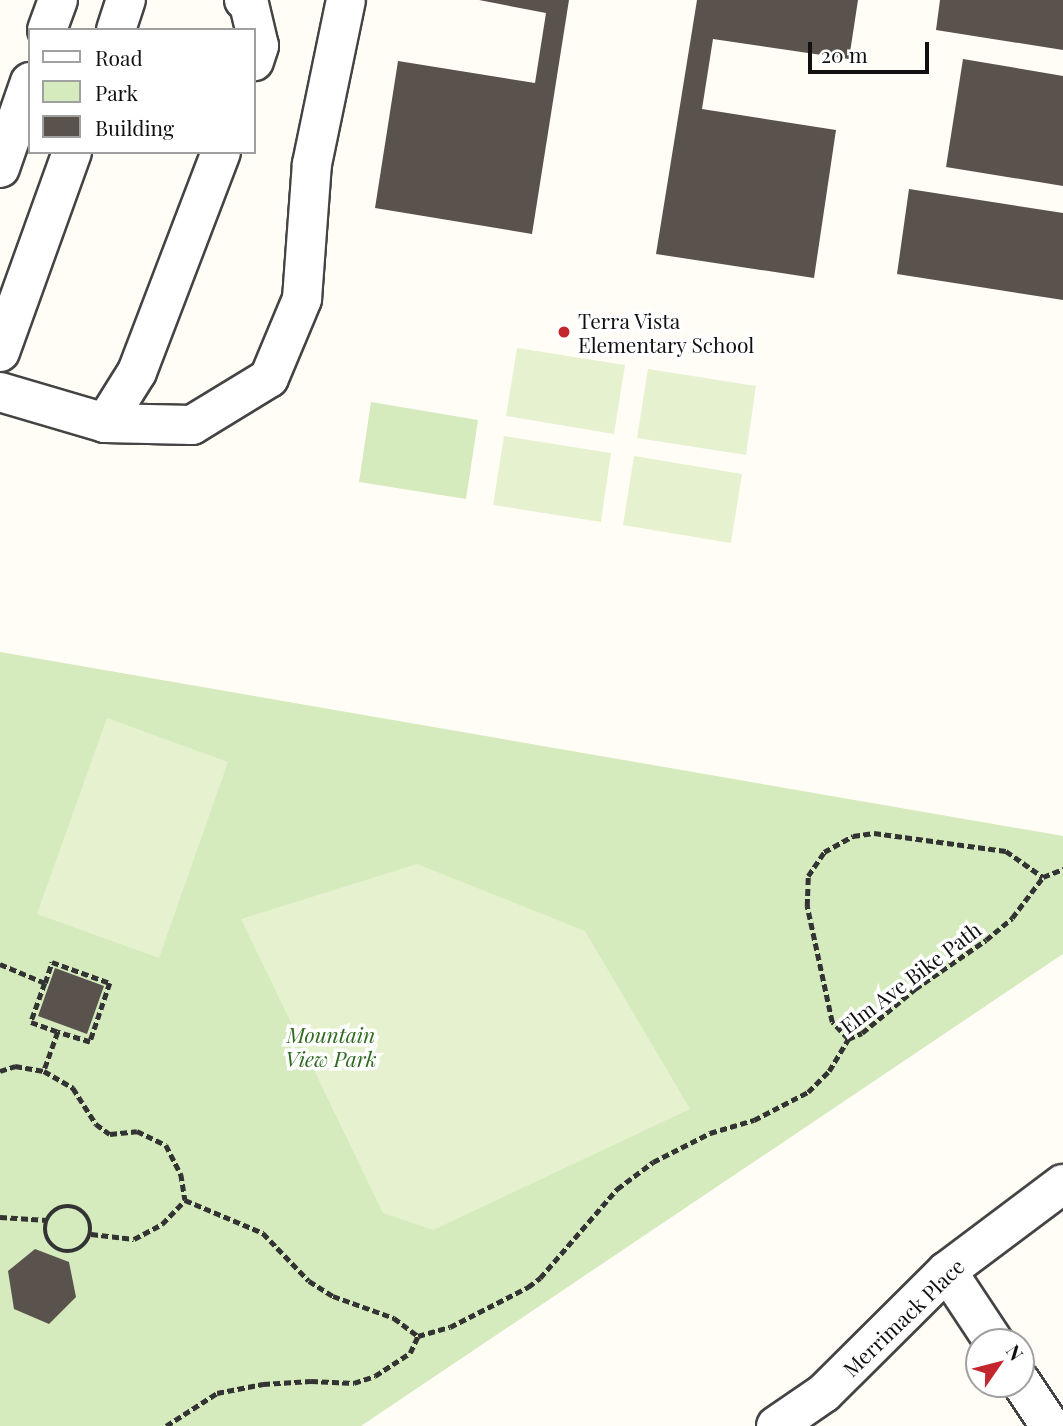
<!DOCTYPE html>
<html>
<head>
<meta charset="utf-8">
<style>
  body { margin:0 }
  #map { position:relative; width:1063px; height:1426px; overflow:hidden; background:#fffdf5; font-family:"Playfair Display",serif }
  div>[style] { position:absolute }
  .green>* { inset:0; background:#d5ebbd }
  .pitch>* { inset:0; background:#e6f2cf }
  .building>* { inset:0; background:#5a524d }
  .path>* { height:4.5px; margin-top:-2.25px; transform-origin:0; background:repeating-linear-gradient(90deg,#333 0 7px,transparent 0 10.5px) }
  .path>.ring { margin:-2.25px; padding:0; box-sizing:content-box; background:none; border:4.5px solid #333; border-radius:50% }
  .roads { filter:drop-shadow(2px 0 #444) drop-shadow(-2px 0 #444) drop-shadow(0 2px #444) drop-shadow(0 -2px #444) }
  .minor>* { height:38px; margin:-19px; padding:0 19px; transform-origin:19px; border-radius:19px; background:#fff }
  .dots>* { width:19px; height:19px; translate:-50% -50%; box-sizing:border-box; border:4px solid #fff; border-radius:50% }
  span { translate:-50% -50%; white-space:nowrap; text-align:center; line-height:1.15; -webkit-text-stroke:7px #fff; paint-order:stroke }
  .poi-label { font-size:21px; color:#111 }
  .left { translate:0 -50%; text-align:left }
  .street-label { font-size:21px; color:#111 }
  .park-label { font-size:21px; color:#2f6b1f; font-style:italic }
  .legend { position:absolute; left:28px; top:28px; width:228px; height:126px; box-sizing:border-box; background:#fff; border:2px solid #a0a0a0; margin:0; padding:9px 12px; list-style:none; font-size:21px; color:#111 }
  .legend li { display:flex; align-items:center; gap:14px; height:35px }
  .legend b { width:35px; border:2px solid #a0a0a0 }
  .north { position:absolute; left:965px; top:1328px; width:70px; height:70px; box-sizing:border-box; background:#fff; border:2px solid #a0a0a0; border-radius:50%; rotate:55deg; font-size:19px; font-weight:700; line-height:28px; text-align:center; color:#111 }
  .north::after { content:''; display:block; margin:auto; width:24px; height:32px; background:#c4262e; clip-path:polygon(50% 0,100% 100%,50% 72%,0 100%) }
  .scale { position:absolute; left:808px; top:42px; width:121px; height:32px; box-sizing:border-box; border:4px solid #111; border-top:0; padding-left:9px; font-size:21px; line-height:24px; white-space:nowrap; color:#111; -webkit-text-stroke:5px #fff; paint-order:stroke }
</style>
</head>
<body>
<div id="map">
  <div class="green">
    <i style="clip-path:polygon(371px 402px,478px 420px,466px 499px,359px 482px)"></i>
    <i style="clip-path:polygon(0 652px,1063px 836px,1063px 954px,361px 1426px,0 1426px)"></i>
  </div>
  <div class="pitch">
    <i style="clip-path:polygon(517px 348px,625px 365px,614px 434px,506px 416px)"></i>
    <i style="clip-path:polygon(648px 369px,756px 386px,746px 455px,637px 438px)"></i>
    <i style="clip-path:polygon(504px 436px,611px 453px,601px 522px,493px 505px)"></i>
    <i style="clip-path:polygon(634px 456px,742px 474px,731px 543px,623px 525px)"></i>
    <i style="clip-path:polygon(107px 718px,228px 762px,159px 958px,37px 914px)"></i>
    <i style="clip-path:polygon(417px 864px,585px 931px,690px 1109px,433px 1230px,383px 1213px,241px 919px)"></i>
  </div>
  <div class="building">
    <i style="clip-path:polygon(479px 0,569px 0,532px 234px,375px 208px,398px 61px,535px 83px,546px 13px)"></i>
    <i style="clip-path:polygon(697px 0,858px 0,849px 59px,713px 39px,702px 109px,836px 130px,814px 278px,656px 254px)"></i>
    <i style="clip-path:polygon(940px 0,1063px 0,1063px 50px,936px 30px)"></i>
    <i style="clip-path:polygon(963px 59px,1063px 76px,1063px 186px,946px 167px)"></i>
    <i style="clip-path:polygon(909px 189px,1063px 213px,1063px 300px,897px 274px)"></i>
    <i style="clip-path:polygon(55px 968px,104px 986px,87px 1034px,38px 1016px)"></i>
    <i style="clip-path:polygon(35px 1249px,69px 1262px,76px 1297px,49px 1324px,14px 1309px,8px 1271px)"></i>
  </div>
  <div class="path">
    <i style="left:0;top:964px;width:49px;rotate:22.9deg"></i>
    <i style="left:45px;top:983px;width:41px;rotate:109.7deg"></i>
    <i style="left:31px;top:1022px;width:29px;rotate:20deg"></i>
    <i style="left:58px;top:1032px;width:41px;rotate:109.7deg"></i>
    <i style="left:45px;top:983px;width:22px;rotate:-72deg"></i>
    <i style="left:52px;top:962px;width:62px;rotate:19.9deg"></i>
    <i style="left:110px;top:983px;width:62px;rotate:108.7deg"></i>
    <i style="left:90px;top:1042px;width:34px;rotate:-163deg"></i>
    <i style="left:848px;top:1039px;width:23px;rotate:-133deg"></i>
    <i style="left:832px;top:1022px;width:119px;rotate:-102.2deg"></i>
    <i style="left:807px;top:906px;width:30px;rotate:-88deg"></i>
    <i style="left:808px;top:876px;width:29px;rotate:-56deg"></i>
    <i style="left:824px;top:852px;width:33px;rotate:-29deg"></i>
    <i style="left:853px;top:836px;width:21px;rotate:-8deg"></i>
    <i style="left:874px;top:833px;width:133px;rotate:7.8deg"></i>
    <i style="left:1006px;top:851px;width:45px;rotate:35.1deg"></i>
    <i style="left:0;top:1071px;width:16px;rotate:-18deg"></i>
    <i style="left:15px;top:1066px;width:29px;rotate:10deg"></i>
    <i style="left:44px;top:1071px;width:34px;rotate:30deg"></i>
    <i style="left:73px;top:1088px;width:43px;rotate:57.4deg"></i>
    <i style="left:96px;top:1124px;width:17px;rotate:36deg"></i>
    <i style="left:110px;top:1134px;width:27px;rotate:-6deg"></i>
    <i style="left:137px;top:1131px;width:32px;rotate:26deg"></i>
    <i style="left:166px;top:1145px;width:33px;rotate:63deg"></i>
    <i style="left:181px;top:1174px;width:26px;rotate:81deg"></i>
    <i style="left:185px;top:1200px;width:85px;rotate:22.9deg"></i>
    <i style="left:263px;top:1233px;width:66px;rotate:46.2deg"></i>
    <i style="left:309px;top:1281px;width:28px;rotate:32deg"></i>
    <i style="left:333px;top:1296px;width:65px;rotate:19.8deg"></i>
    <i style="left:394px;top:1318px;width:30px;rotate:37deg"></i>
    <i class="ring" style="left:45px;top:1206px;width:41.5px;height:41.5px"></i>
    <i style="left:0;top:1217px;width:47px;rotate:3.7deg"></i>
    <i style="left:91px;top:1234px;width:43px;rotate:6.6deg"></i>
    <i style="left:134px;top:1239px;width:32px;rotate:-28deg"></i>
    <i style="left:162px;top:1224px;width:33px;rotate:-46deg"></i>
    <i style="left:166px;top:1426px;width:61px;rotate:-32.9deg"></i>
    <i style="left:217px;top:1393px;width:47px;rotate:-11.1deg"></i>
    <i style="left:263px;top:1384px;width:48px;rotate:-3.6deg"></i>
    <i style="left:311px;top:1381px;width:43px;rotate:2.7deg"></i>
    <i style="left:354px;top:1383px;width:22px;rotate:-18deg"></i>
    <i style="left:375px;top:1376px;width:42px;rotate:-33.3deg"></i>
    <i style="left:410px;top:1353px;width:19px;rotate:-65deg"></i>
    <i style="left:418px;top:1336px;width:33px;rotate:-16deg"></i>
    <i style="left:450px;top:1327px;width:88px;rotate:-27.1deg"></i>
    <i style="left:528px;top:1287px;width:15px;rotate:-37deg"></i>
    <i style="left:540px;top:1278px;width:118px;rotate:-49.1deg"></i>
    <i style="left:617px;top:1189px;width:45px;rotate:-36.9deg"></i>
    <i style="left:653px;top:1162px;width:64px;rotate:-27deg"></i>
    <i style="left:710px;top:1133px;width:46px;rotate:-16.5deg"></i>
    <i style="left:754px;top:1120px;width:61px;rotate:-27.4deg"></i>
    <i style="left:808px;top:1092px;width:30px;rotate:-45deg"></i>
    <i style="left:829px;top:1071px;width:37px;rotate:-59deg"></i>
    <i style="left:848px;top:1039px;width:15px;rotate:-23deg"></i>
    <i style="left:862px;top:1033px;width:69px;rotate:-39.7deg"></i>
    <i style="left:915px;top:989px;width:86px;rotate:-34.6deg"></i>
    <i style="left:986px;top:940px;width:34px;rotate:-40deg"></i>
    <i style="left:1012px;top:918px;width:51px;rotate:-52.9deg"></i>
    <i style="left:1043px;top:877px;width:22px;rotate:-22deg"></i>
  </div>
  <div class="roads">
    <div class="minor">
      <i style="left:244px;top:0;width:6px;rotate:39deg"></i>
      <i style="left:249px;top:4px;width:43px;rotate:76.6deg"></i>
      <i style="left:259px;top:46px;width:16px;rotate:108deg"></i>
      <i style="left:47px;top:30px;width:32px;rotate:-70deg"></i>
      <i style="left:116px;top:30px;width:32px;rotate:-72deg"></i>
      <i style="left:0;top:168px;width:91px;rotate:-70.8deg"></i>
      <i style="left:0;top:352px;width:213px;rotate:-70.2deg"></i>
      <i style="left:0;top:392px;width:109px;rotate:16.4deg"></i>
      <i style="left:105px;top:423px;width:87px;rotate:1.3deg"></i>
      <i style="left:192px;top:425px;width:90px;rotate:-31.4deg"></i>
      <i style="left:269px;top:378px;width:86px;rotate:-67.3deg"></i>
      <i style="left:302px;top:299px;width:135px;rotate:-85.8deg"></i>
      <i style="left:312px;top:164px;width:167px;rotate:-78.3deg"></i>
      <i style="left:105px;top:423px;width:60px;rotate:-57.9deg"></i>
      <i style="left:137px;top:372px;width:235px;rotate:-69.1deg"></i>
      <i style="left:947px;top:1271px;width:85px;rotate:56.5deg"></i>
      <i style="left:1021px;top:1382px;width:53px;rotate:56.6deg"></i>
      <i style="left:776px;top:1426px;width:58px;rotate:-34.5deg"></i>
      <i style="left:824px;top:1393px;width:173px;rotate:-44.8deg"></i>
      <i style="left:947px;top:1271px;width:145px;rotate:-36.9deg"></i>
    </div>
  </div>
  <div class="dots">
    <i style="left:564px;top:332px;background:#c4262e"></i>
  </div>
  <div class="poi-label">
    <span class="left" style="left:578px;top:332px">Terra Vista<br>Elementary School</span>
  </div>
  <div class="street-label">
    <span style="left:910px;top:977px;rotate:-37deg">Elm Ave Bike Path</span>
    <span style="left:903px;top:1317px;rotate:-44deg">Merrimack Place</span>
  </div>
  <div class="park-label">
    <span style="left:331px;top:1046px">Mountain<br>View Park</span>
  </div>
  <ul class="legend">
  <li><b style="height:9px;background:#fff"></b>Road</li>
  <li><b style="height:19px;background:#d5ebbd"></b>Park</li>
  <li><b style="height:19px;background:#5a524d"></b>Building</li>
  </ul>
  <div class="north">N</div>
  <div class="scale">20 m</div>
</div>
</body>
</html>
